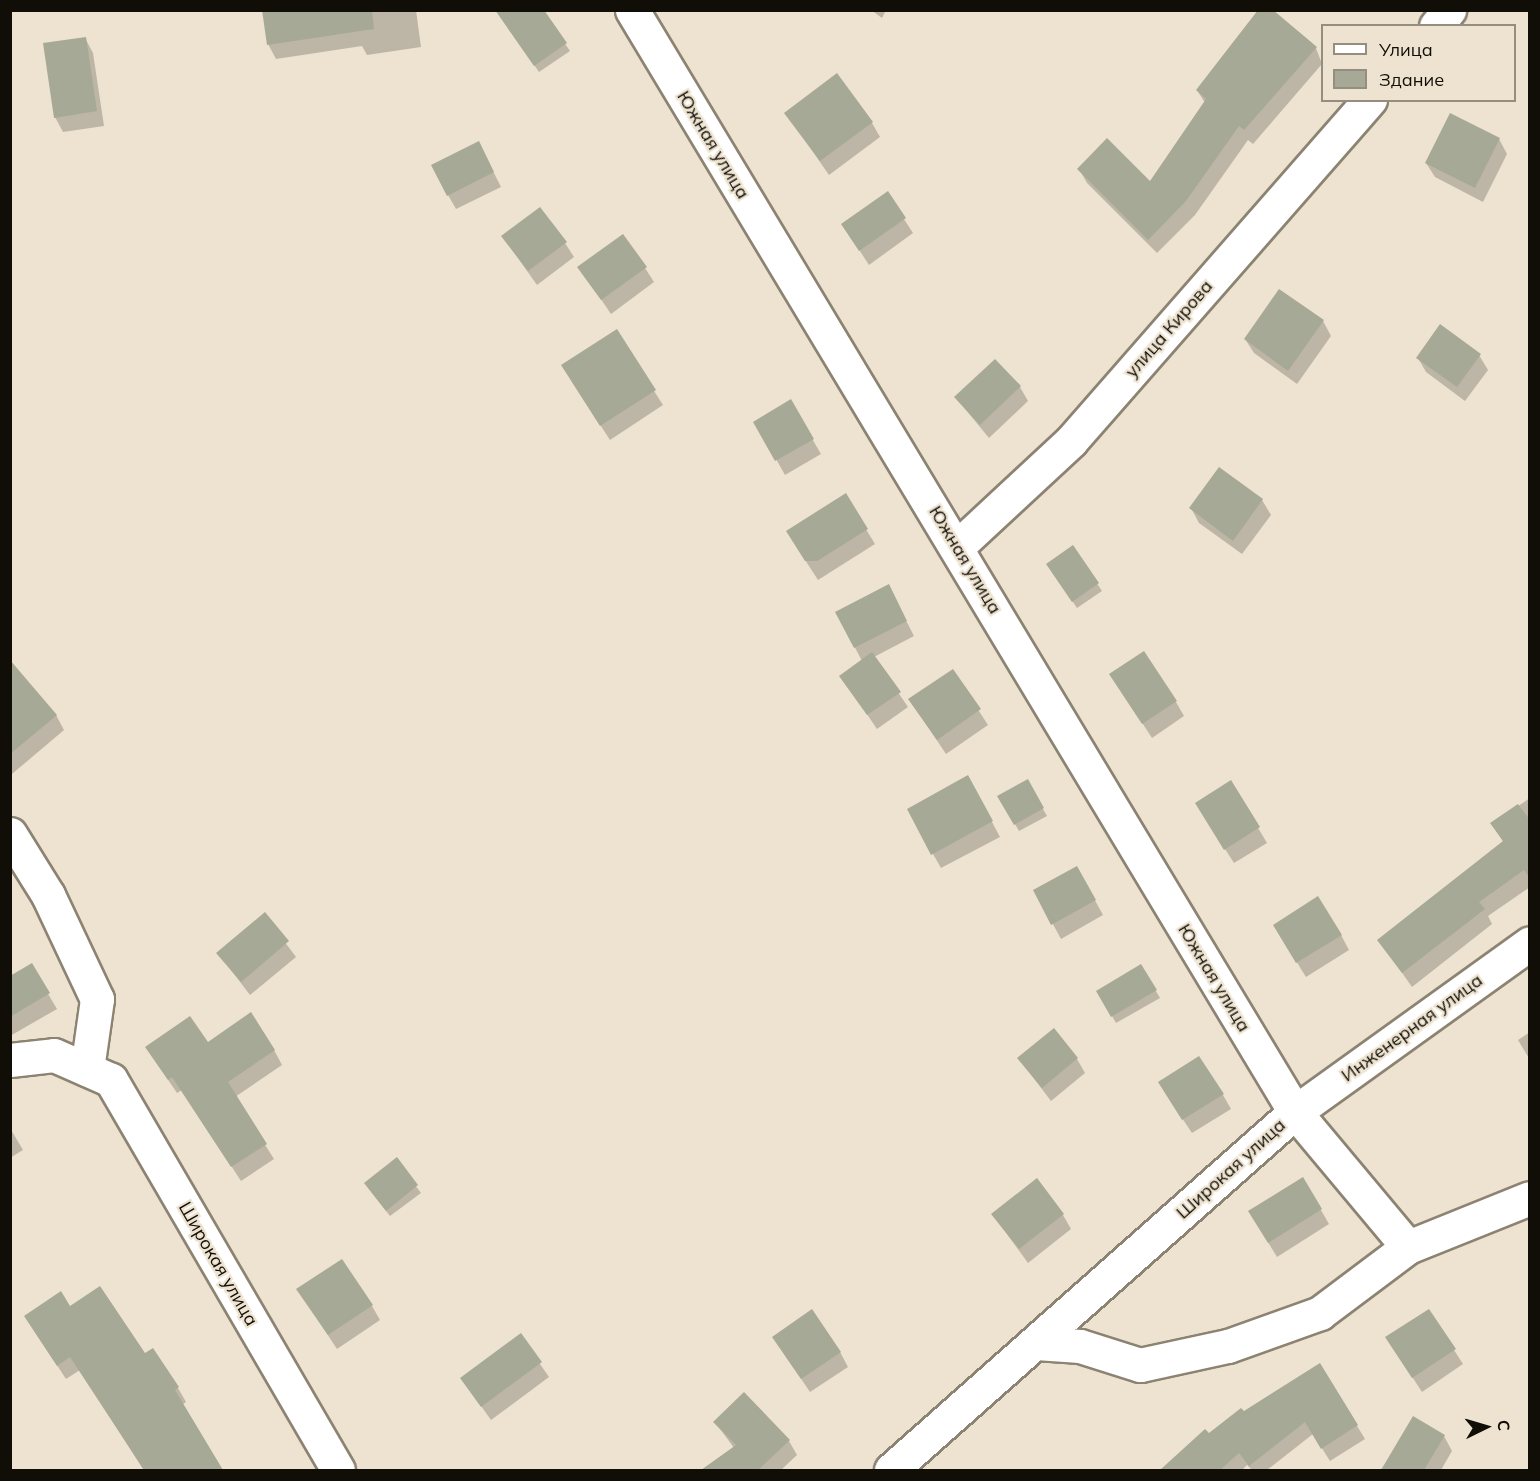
<!DOCTYPE html>
<html>
<head>
<meta charset="utf-8">
<style>
  body { margin:0 }
  #map { position:relative; width:1540px; height:1481px; overflow:hidden; background:#ede3d0; font-family:Mulish,sans-serif }
  div>[style] { position:absolute }
  .shadow>* { inset:0; background:#0003 }
  .building>* { inset:0; background:#a6a995 }
  .roads { filter:drop-shadow(2px 0 #8c8372) drop-shadow(-2px 0 #8c8372) drop-shadow(0 2px #8c8372) drop-shadow(0 -2px #8c8372) }
  .street>* { height:33px; margin:-16.5px; padding:0 16.5px; transform-origin:16.5px; border-radius:16.5px; background:#fff }
  span { translate:-50% -50%; white-space:nowrap; text-align:center; line-height:1.15; -webkit-text-stroke:4.5px #ede3d0; paint-order:stroke }
  .street-label { font-size:18px; color:#110d07 }
  .frame { position:absolute; inset:0; border:12px solid #110d07; pointer-events:none }
  .legend { position:absolute; left:1321px; top:24px; width:195px; height:78px; box-sizing:border-box; background:#ede3d0; border:2px solid #958d80; margin:0; padding:8px 10px; list-style:none; font-size:18px; color:#110d07 }
  .legend li { display:flex; align-items:center; gap:12px; height:30px }
  .legend b { width:30px; border:2px solid #958d80 }
  .north { position:absolute; left:1456px; top:1397px; width:60px; height:60px; -webkit-text-stroke:4px #ede3d0; paint-order:stroke; rotate:85deg; font-size:16px; font-weight:700; line-height:24px; text-align:center; color:#110d07 }
  .north::after { content:''; display:block; margin:auto; width:21px; height:27px; background:#110d07; clip-path:polygon(50% 0,100% 100%,50% 72%,0 100%) }
</style>
</head>
<body>
<div id="map">
  <div class="shadow">
    <i style="clip-path:polygon(263px 10px,416px 10px,421px 47px,367px 55px,362px 46px,276px 59px,268px 44px)"></i>
    <i style="clip-path:polygon(496px 10px,542px 10px,570px 51px,539px 72px)"></i>
    <i style="clip-path:polygon(871px 10px,886px 10px,882px 18px)"></i>
    <i style="clip-path:polygon(85px 38px,93px 53px,104px 126px,63px 132px,55px 117px)"></i>
    <i style="clip-path:polygon(1316px 48px,1322px 64px,1253px 144px,1248px 140px,1195px 215px,1157px 253px,1087px 183px,1079px 169px,1150px 183px,1205px 103px,1197px 90px)"></i>
    <i style="clip-path:polygon(786px 113px,872px 123px,880px 137px,829px 175px)"></i>
    <i style="clip-path:polygon(1499px 139px,1507px 154px,1483px 202px,1435px 177px,1426px 163px)"></i>
    <i style="clip-path:polygon(486px 157px,501px 187px,456px 209px,448px 195px)"></i>
    <i style="clip-path:polygon(887px 193px,913px 233px,869px 265px,843px 225px)"></i>
    <i style="clip-path:polygon(503px 237px,565px 243px,574px 257px,537px 285px)"></i>
    <i style="clip-path:polygon(579px 267px,645px 268px,654px 282px,611px 314px)"></i>
    <i style="clip-path:polygon(1323px 321px,1331px 336px,1297px 384px,1254px 353px,1245px 339px)"></i>
    <i style="clip-path:polygon(616px 331px,663px 405px,610px 440px,571px 380px)"></i>
    <i style="clip-path:polygon(1479px 355px,1488px 370px,1465px 401px,1426px 372px,1418px 358px)"></i>
    <i style="clip-path:polygon(1020px 387px,1028px 401px,989px 438px,956px 398px)"></i>
    <i style="clip-path:polygon(790px 401px,821px 454px,785px 475px,755px 422px)"></i>
    <i style="clip-path:polygon(1220px 469px,1262px 500px,1271px 515px,1242px 554px,1199px 523px,1191px 508px)"></i>
    <i style="clip-path:polygon(845px 495px,875px 544px,818px 580px,796px 546px)"></i>
    <i style="clip-path:polygon(1073px 547px,1102px 591px,1077px 608px,1052px 571px)"></i>
    <i style="clip-path:polygon(896px 601px,914px 636px,874px 657px,908px 707px,877px 729px,841px 676px,862px 661px,837px 613px)"></i>
    <i style="clip-path:polygon(953px 671px,988px 725px,946px 754px,910px 700px)"></i>
    <i style="clip-path:polygon(1111px 675px,1176px 702px,1184px 716px,1152px 738px)"></i>
    <i style="clip-path:polygon(10px 684px,56px 715px,64px 730px,12px 774px)"></i>
    <i style="clip-path:polygon(1027px 781px,1047px 816px,1019px 831px,999px 796px)"></i>
    <i style="clip-path:polygon(1231px 782px,1267px 843px,1234px 863px,1205px 818px)"></i>
    <i style="clip-path:polygon(976px 792px,1000px 837px,941px 868px,933px 854px)"></i>
    <i style="clip-path:polygon(1530px 798px,1530px 887px,1488px 916px,1492px 924px,1412px 987px,1379px 940px,1504px 843px,1492px 824px)"></i>
    <i style="clip-path:polygon(1085px 882px,1103px 915px,1061px 939px,1035px 891px)"></i>
    <i style="clip-path:polygon(264px 914px,296px 957px,250px 995px,218px 953px)"></i>
    <i style="clip-path:polygon(1341px 935px,1349px 950px,1306px 977px,1283px 940px)"></i>
    <i style="clip-path:polygon(31px 965px,57px 1009px,10px 1036px,10px 978px)"></i>
    <i style="clip-path:polygon(1141px 966px,1160px 998px,1116px 1023px,1098px 992px)"></i>
    <i style="clip-path:polygon(1530px 1032px,1530px 1060px,1518px 1040px)"></i>
    <i style="clip-path:polygon(208px 1044px,274px 1050px,282px 1065px,235px 1097px,274px 1159px,241px 1181px,182px 1090px,177px 1093px,156px 1062px)"></i>
    <i style="clip-path:polygon(1019px 1059px,1077px 1059px,1085px 1073px,1051px 1101px)"></i>
    <i style="clip-path:polygon(1223px 1095px,1231px 1109px,1192px 1133px,1168px 1097px)"></i>
    <i style="clip-path:polygon(10px 1128px,23px 1150px,10px 1158px)"></i>
    <i style="clip-path:polygon(396px 1160px,421px 1193px,390px 1216px,370px 1190px)"></i>
    <i style="clip-path:polygon(1303px 1179px,1329px 1224px,1277px 1257px,1258px 1226px)"></i>
    <i style="clip-path:polygon(993px 1215px,1063px 1215px,1071px 1229px,1028px 1263px)"></i>
    <i style="clip-path:polygon(298px 1290px,372px 1306px,380px 1320px,337px 1349px)"></i>
    <i style="clip-path:polygon(70px 1308px,145px 1355px,178px 1388px,186px 1402px,182px 1405px,221px 1470px,141px 1470px,143px 1469px,80px 1370px,66px 1379px,34px 1330px)"></i>
    <i style="clip-path:polygon(520px 1335px,549px 1377px,491px 1420px,462px 1379px)"></i>
    <i style="clip-path:polygon(1454px 1350px,1463px 1364px,1422px 1392px,1396px 1352px)"></i>
    <i style="clip-path:polygon(783px 1352px,840px 1352px,848px 1367px,810px 1392px)"></i>
    <i style="clip-path:polygon(1320px 1365px,1365px 1439px,1330px 1461px,1313px 1434px,1267px 1470px,1252px 1470px,1247px 1465px,1242px 1470px,1162px 1470px,1205px 1431px,1209px 1436px)"></i>
    <i style="clip-path:polygon(715px 1422px,789px 1441px,797px 1455px,781px 1470px,703px 1470px,734px 1448px)"></i>
    <i style="clip-path:polygon(1444px 1436px,1452px 1451px,1441px 1470px,1391px 1470px,1387px 1464px)"></i>
  </div>
  <div class="building">
    <i style="clip-path:polygon(262px 10px,372px 10px,374px 29px,267px 45px)"></i>
    <i style="clip-path:polygon(495px 10px,544px 10px,567px 43px,534px 66px)"></i>
    <i style="clip-path:polygon(1258px 10px,1273px 10px,1317px 47px,1244px 130px,1239px 126px,1186px 201px,1148px 240px,1077px 169px,1107px 138px,1150px 181px,1206px 99px,1196px 90px)"></i>
    <i style="clip-path:polygon(86px 37px,97px 111px,54px 118px,43px 43px)"></i>
    <i style="clip-path:polygon(837px 73px,873px 122px,820px 161px,784px 113px)"></i>
    <i style="clip-path:polygon(1450px 113px,1500px 138px,1475px 188px,1425px 163px)"></i>
    <i style="clip-path:polygon(479px 141px,494px 172px,447px 196px,431px 165px)"></i>
    <i style="clip-path:polygon(888px 191px,906px 218px,859px 251px,841px 224px)"></i>
    <i style="clip-path:polygon(540px 207px,567px 242px,528px 271px,501px 236px)"></i>
    <i style="clip-path:polygon(623px 234px,647px 267px,601px 300px,577px 267px)"></i>
    <i style="clip-path:polygon(1279px 289px,1324px 320px,1288px 371px,1244px 339px)"></i>
    <i style="clip-path:polygon(1440px 324px,1481px 354px,1457px 387px,1416px 358px)"></i>
    <i style="clip-path:polygon(617px 329px,656px 390px,600px 426px,561px 365px)"></i>
    <i style="clip-path:polygon(995px 359px,1021px 386px,980px 425px,954px 397px)"></i>
    <i style="clip-path:polygon(791px 399px,814px 439px,775px 461px,753px 422px)"></i>
    <i style="clip-path:polygon(1219px 467px,1263px 499px,1233px 541px,1189px 508px)"></i>
    <i style="clip-path:polygon(846px 493px,868px 529px,817px 561px,805px 561px,786px 531px)"></i>
    <i style="clip-path:polygon(1073px 545px,1099px 583px,1072px 602px,1046px 564px)"></i>
    <i style="clip-path:polygon(889px 584px,907px 621px,854px 648px,835px 612px)"></i>
    <i style="clip-path:polygon(1144px 651px,1177px 701px,1142px 724px,1109px 674px)"></i>
    <i style="clip-path:polygon(872px 652px,901px 692px,867px 715px,839px 676px)"></i>
    <i style="clip-path:polygon(10px 660px,57px 715px,10px 754px)"></i>
    <i style="clip-path:polygon(953px 669px,981px 709px,937px 740px,908px 699px)"></i>
    <i style="clip-path:polygon(968px 775px,993px 821px,931px 855px,907px 809px)"></i>
    <i style="clip-path:polygon(1028px 779px,1044px 808px,1014px 825px,997px 796px)"></i>
    <i style="clip-path:polygon(1231px 780px,1260px 827px,1224px 850px,1195px 803px)"></i>
    <i style="clip-path:polygon(1518px 804px,1530px 820px,1530px 878px,1524px 870px,1479px 902px,1485px 909px,1402px 973px,1377px 940px,1503px 841px,1490px 823px)"></i>
    <i style="clip-path:polygon(1077px 866px,1096px 900px,1051px 925px,1033px 890px)"></i>
    <i style="clip-path:polygon(1318px 896px,1342px 935px,1296px 963px,1273px 925px)"></i>
    <i style="clip-path:polygon(265px 912px,289px 941px,241px 982px,216px 953px)"></i>
    <i style="clip-path:polygon(32px 963px,50px 993px,10px 1017px,10px 976px)"></i>
    <i style="clip-path:polygon(1141px 964px,1157px 990px,1111px 1017px,1096px 991px)"></i>
    <i style="clip-path:polygon(251px 1012px,275px 1050px,228px 1082px,267px 1144px,231px 1167px,172px 1077px,168px 1080px,145px 1047px,190px 1016px,208px 1042px)"></i>
    <i style="clip-path:polygon(1054px 1028px,1078px 1058px,1042px 1088px,1017px 1058px)"></i>
    <i style="clip-path:polygon(1199px 1056px,1224px 1094px,1182px 1120px,1158px 1082px)"></i>
    <i style="clip-path:polygon(397px 1157px,418px 1185px,386px 1211px,364px 1183px)"></i>
    <i style="clip-path:polygon(1303px 1177px,1322px 1209px,1268px 1243px,1248px 1211px)"></i>
    <i style="clip-path:polygon(1037px 1178px,1064px 1214px,1019px 1249px,991px 1214px)"></i>
    <i style="clip-path:polygon(342px 1259px,373px 1305px,328px 1335px,296px 1289px)"></i>
    <i style="clip-path:polygon(100px 1286px,145px 1353px,153px 1348px,179px 1387px,175px 1390px,223px 1470px,144px 1470px,70px 1357px,57px 1366px,24px 1316px,61px 1291px,70px 1306px)"></i>
    <i style="clip-path:polygon(812px 1309px,841px 1352px,801px 1379px,772px 1337px)"></i>
    <i style="clip-path:polygon(1429px 1309px,1456px 1349px,1412px 1378px,1385px 1337px)"></i>
    <i style="clip-path:polygon(521px 1333px,542px 1362px,481px 1407px,460px 1378px)"></i>
    <i style="clip-path:polygon(1320px 1363px,1358px 1425px,1321px 1449px,1305px 1422px,1249px 1466px,1239px 1453px,1220px 1470px,1160px 1470px,1205px 1429px,1209px 1433px,1241px 1408px,1244px 1411px)"></i>
    <i style="clip-path:polygon(744px 1392px,790px 1440px,758px 1470px,701px 1470px,736px 1445px,713px 1422px)"></i>
    <i style="clip-path:polygon(1413px 1416px,1445px 1435px,1424px 1470px,1381px 1470px)"></i>
  </div>
  <div class="roads">
    <div class="street">
      <i style="left:632px;top:10px;width:1286px;rotate:58.97deg"></i>
      <i style="left:1295px;top:1112px;width:176px;rotate:50.1deg"></i>
      <i style="left:1408px;top:1247px;width:131px;rotate:-21.9deg"></i>
      <i style="left:1436px;top:26px;width:21px;rotate:-51deg"></i>
      <i style="left:957px;top:547px;width:156px;rotate:-42.9deg"></i>
      <i style="left:1071px;top:441px;width:454px;rotate:-48.8deg"></i>
      <i style="left:10px;top:834px;width:72px;rotate:58.1deg"></i>
      <i style="left:48px;top:895px;width:115px;rotate:64.8deg"></i>
      <i style="left:97px;top:999px;width:71px;rotate:98.1deg"></i>
      <i style="left:10px;top:1060px;width:44px;rotate:-6.5deg"></i>
      <i style="left:54px;top:1055px;width:62px;rotate:23.7deg"></i>
      <i style="left:111px;top:1080px;width:451px;rotate:59.8deg"></i>
      <i style="left:1036px;top:1343px;width:44px;rotate:3.9deg"></i>
      <i style="left:1080px;top:1346px;width:63px;rotate:17.6deg"></i>
      <i style="left:1140px;top:1365px;width:90px;rotate:-12.2deg"></i>
      <i style="left:1228px;top:1346px;width:98px;rotate:-19.7deg"></i>
      <i style="left:1320px;top:1313px;width:110px;rotate:-36.9deg"></i>
      <i style="left:891px;top:1470px;width:540px;rotate:-41.55deg"></i>
      <i style="left:1295px;top:1112px;width:289px;rotate:-35.7deg"></i>
    </div>
  </div>
  <div class="street-label">
    <span style="left:713px;top:145px;rotate:59deg">Южная улица</span>
    <span style="left:1169px;top:329px;rotate:-49deg">улица Кирова</span>
    <span style="left:965px;top:560px;rotate:59deg">Южная улица</span>
    <span style="left:1214px;top:978px;rotate:59deg">Южная улица</span>
    <span style="left:1412px;top:1028px;rotate:-36deg">Инженерная улица</span>
    <span style="left:1231px;top:1169px;rotate:-42deg">Широкая улица</span>
    <span style="left:218px;top:1264px;rotate:60deg">Широкая улица</span>
  </div>
  <div class="frame"></div>
  <ul class="legend">
  <li><b style="height:8px;background:#fff"></b>Улица</li>
  <li><b style="height:16px;background:#a6a995"></b>Здание</li>
  </ul>
  <div class="north">С</div>
</div>
</body>
</html>
